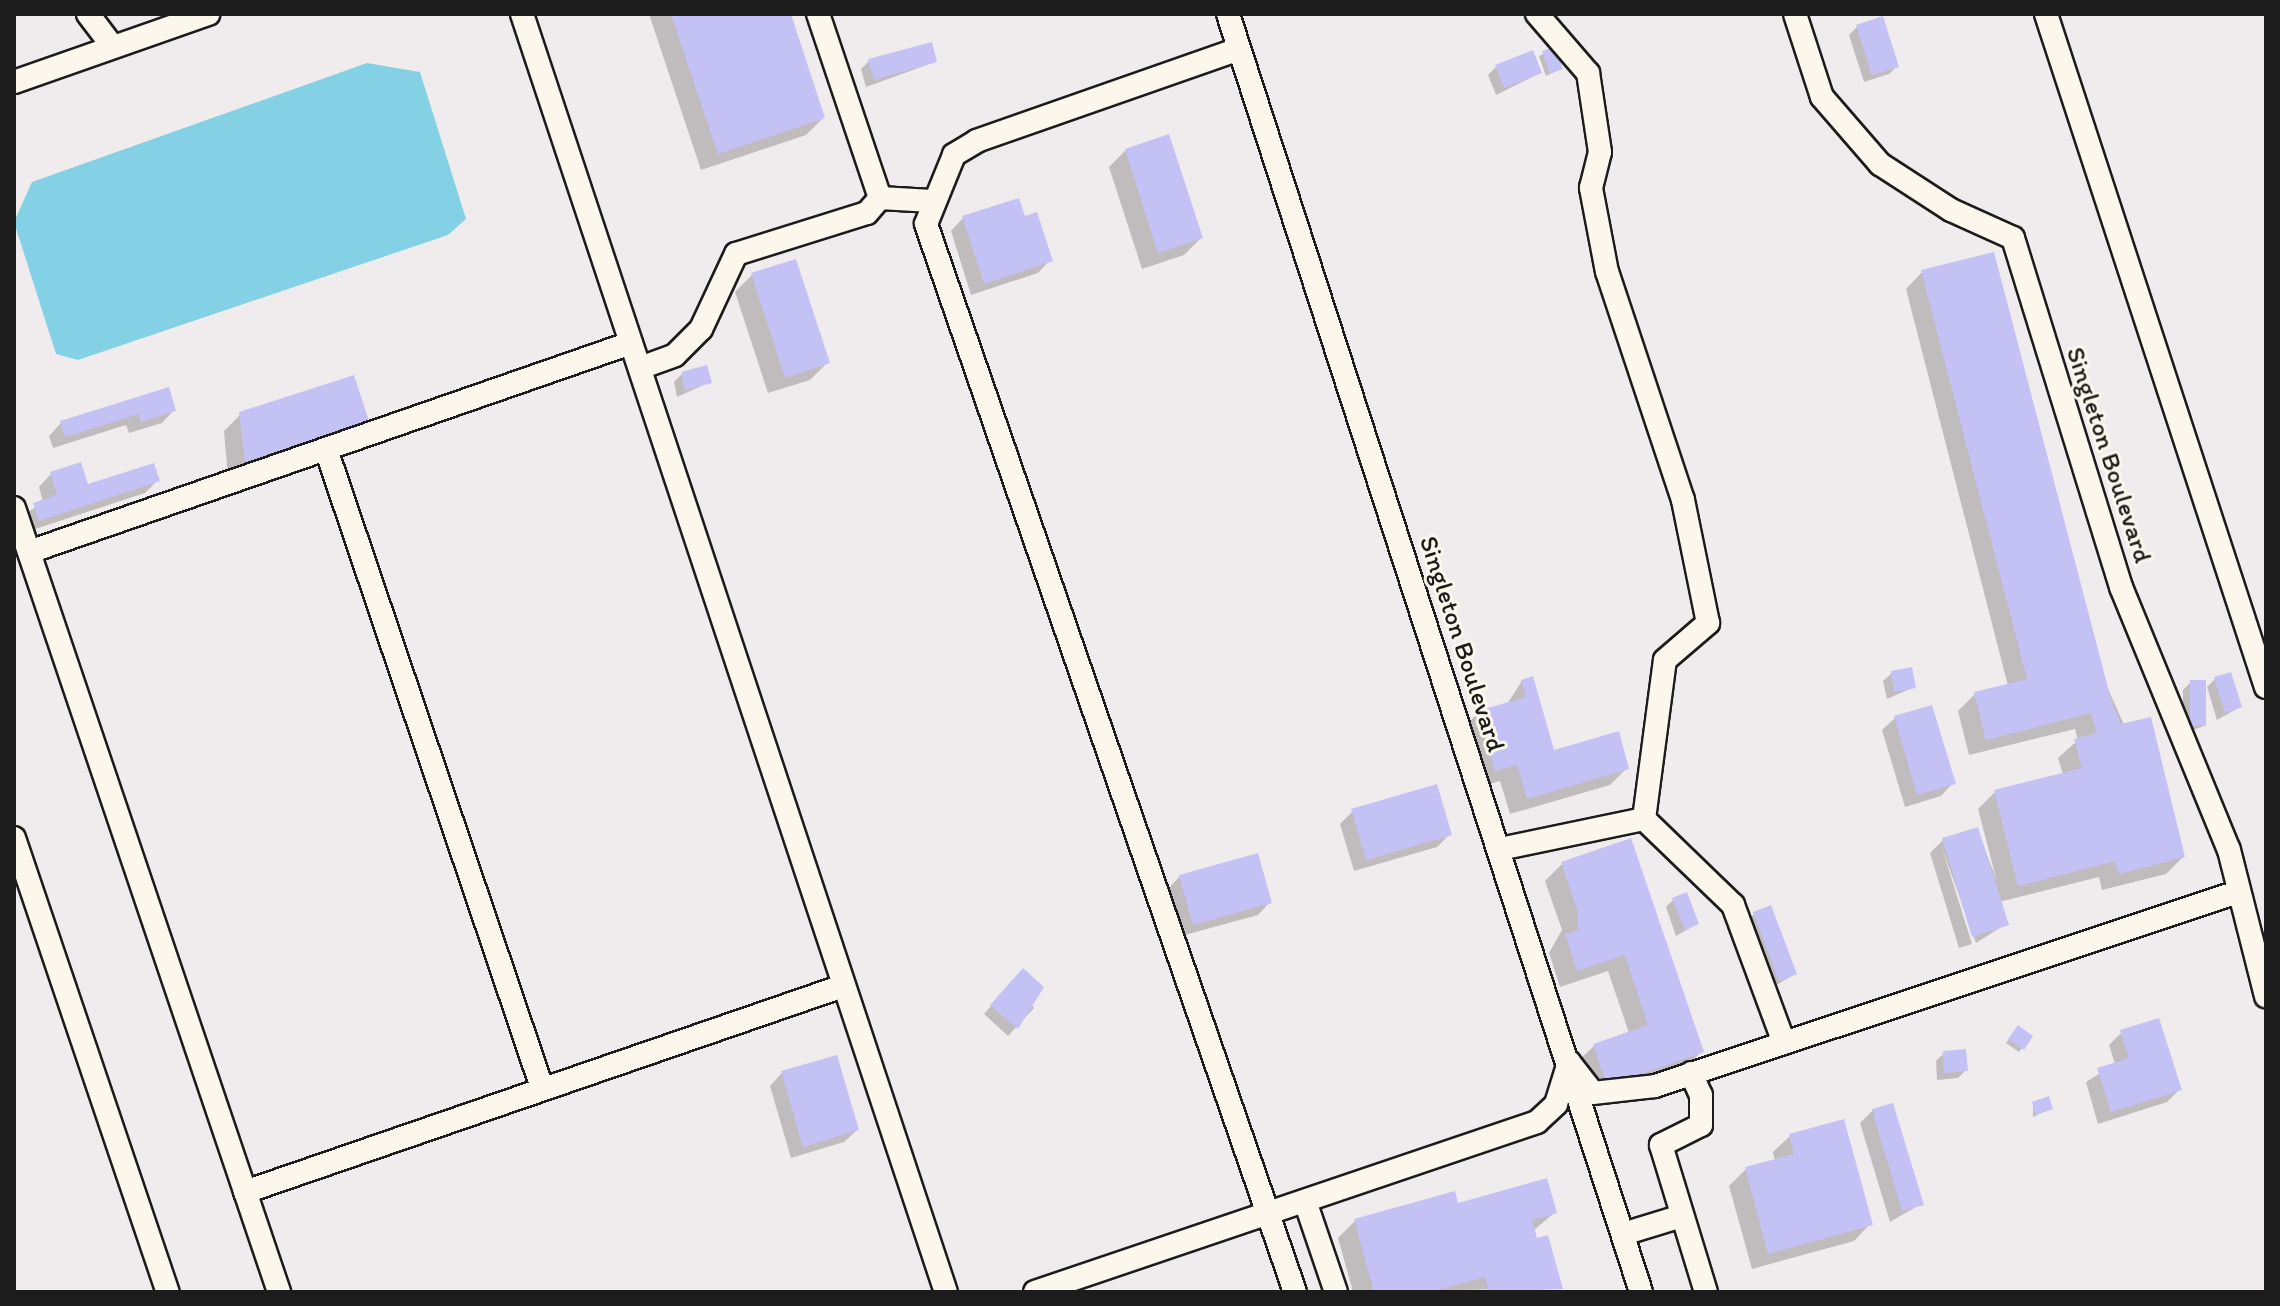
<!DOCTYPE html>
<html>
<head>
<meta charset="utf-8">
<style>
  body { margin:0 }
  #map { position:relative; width:2280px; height:1306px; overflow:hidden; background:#f0ecee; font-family:Itim,sans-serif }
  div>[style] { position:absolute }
  .water>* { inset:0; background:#84d0e4 }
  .shadow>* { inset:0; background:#0003 }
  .building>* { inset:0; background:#c4c2f4 }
  .roads { filter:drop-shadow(2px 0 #1c1c1c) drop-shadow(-2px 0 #1c1c1c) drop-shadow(0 2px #1c1c1c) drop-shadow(0 -2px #1c1c1c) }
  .minor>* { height:22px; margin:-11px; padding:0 11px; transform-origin:11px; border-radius:11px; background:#fbf7ec }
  span { translate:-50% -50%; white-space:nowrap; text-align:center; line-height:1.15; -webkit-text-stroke:6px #fbf7ec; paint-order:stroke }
  .street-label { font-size:26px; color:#1c1c1c }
  .frame { position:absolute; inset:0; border:16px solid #1c1c1c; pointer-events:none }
</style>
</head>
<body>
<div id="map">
  <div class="water">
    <i style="clip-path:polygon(367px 63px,420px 72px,466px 219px,448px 235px,78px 360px,56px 354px,14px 222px,32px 182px)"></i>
  </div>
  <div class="shadow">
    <i style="clip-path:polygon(649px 14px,789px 14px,823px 118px,806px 135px,701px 170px)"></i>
    <i style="clip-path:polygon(1857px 27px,1897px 66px,1889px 74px,1864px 82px,1849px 35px)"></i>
    <i style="clip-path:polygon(1553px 49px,1560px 68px,1546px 76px,1539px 56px)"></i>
    <i style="clip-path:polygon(869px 61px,935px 62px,866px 87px,861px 69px)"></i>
    <i style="clip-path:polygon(1496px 67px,1540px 73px,1496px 95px,1488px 75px)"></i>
    <i style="clip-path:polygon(1126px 150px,1201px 238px,1184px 255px,1142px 269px,1109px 167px)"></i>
    <i style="clip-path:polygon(963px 218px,1050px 260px,1038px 273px,971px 295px,951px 231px)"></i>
    <i style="clip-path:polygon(1922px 272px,2183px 857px,2166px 874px,2102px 890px,2099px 877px,1999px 902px,2006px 924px,1976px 943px,1941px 845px,1972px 944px,1959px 948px,1930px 853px,1943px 840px,1977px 830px,1996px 878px,1978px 809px,1995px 792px,2063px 775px,2058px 758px,2078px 740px,2075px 729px,1969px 755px,1958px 711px,1975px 694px,2008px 686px,1906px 289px)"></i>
    <i style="clip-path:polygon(752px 275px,827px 363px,810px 380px,768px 393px,735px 292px)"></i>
    <i style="clip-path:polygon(682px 374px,710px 382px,677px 397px,674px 382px)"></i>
    <i style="clip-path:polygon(168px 389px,174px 410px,162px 423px,129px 433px,126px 425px,53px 448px,49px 436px,61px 423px)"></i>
    <i style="clip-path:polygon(241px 414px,367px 420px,350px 437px,228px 477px,224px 431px)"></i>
    <i style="clip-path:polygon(51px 474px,87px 487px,157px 481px,145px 493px,26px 532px,21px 517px,43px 502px,39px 487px)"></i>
    <i style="clip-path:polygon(1892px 673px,1914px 687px,1887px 699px,1883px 681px)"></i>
    <i style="clip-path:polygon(2215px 679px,2240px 707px,2217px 720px,2207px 687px)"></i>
    <i style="clip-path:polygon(1522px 681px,1553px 753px,1627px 768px,1610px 785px,1510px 814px,1500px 781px,1478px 787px,1461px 730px,1478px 713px,1507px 704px)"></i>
    <i style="clip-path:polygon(2191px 682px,2204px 726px,2183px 734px,2183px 690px)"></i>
    <i style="clip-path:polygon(1895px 718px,1953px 783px,1941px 796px,1905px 807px,1882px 730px)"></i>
    <i style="clip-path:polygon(1353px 811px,1450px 834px,1437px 847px,1354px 871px,1340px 824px)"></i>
    <i style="clip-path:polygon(1562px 864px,1701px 1052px,1684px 1069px,1590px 1101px,1577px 1062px,1594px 1046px,1629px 1033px,1608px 971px,1560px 987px,1549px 953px,1562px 930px,1545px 881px)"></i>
    <i style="clip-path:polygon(1180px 876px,1270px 902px,1258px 915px,1181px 936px,1168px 889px)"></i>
    <i style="clip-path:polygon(1674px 899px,1697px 924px,1676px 936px,1666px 907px)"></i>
    <i style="clip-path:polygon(1754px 914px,1795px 974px,1771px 988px,1746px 922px)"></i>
    <i style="clip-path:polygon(1015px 979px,1034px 1008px,1008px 1036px,984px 1014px)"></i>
    <i style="clip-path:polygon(2015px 1031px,2022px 1048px,2019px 1052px,2006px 1043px)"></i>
    <i style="clip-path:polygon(2122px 1032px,2179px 1090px,2167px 1102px,2098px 1124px,2086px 1082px,2115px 1064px,2109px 1045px)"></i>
    <i style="clip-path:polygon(1944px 1053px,1966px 1070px,1958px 1078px,1937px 1080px,1936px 1061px)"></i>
    <i style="clip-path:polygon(782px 1073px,857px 1130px,844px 1142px,791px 1158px,770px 1086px)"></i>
    <i style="clip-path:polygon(2033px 1103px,2051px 1108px,2033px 1117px)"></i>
    <i style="clip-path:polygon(1873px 1110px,1921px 1204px,1890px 1222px,1860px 1123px)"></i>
    <i style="clip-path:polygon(1790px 1136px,1870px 1224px,1854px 1241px,1752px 1269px,1729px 1186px,1746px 1169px,1775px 1161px,1773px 1152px)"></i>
    <i style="clip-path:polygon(1457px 1206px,1554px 1213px,1533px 1231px,1560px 1288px,1353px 1292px,1338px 1238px,1355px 1221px)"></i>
  </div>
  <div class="building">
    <i style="clip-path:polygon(671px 14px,791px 14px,825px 118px,718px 154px)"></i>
    <i style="clip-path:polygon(1883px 16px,1899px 67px,1872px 75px,1856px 25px)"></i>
    <i style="clip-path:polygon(932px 42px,937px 62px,874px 80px,868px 59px)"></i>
    <i style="clip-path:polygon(1554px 47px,1563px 69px,1550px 74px,1542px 51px)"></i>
    <i style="clip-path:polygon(1533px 50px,1542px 73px,1504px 88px,1495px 65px)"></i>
    <i style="clip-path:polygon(1169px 134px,1203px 238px,1158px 253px,1125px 149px)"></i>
    <i style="clip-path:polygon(1019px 198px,1025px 216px,1037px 212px,1053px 261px,984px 284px,962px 216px)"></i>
    <i style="clip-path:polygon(1994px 252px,2112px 703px,2121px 724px,2151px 717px,2185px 857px,2119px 874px,2115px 861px,2018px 886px,1994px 790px,2082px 768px,2074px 739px,2097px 733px,2091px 713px,1986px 740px,1974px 692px,2027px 679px,1921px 270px)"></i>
    <i style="clip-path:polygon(796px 259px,830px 363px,785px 378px,751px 273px)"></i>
    <i style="clip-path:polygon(707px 365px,712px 383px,685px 390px,681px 372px)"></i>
    <i style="clip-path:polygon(354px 375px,369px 421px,245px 462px,239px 412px)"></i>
    <i style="clip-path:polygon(169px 387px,176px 411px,141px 422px,139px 414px,65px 437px,60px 421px)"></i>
    <i style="clip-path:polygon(81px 462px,88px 484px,154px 463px,160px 481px,39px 521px,33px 503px,57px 495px,50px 472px)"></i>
    <i style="clip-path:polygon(1912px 667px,1916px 688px,1894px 692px,1891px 671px)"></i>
    <i style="clip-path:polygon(2231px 672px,2242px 707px,2225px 713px,2214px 677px)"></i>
    <i style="clip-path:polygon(1533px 676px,1554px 750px,1619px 731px,1629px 769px,1527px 799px,1517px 765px,1495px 771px,1477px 711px,1526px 697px,1521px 680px)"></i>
    <i style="clip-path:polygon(2190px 680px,2206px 680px,2206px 726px,2190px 726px)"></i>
    <i style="clip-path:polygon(1932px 705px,1956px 784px,1917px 795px,1894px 716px)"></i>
    <i style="clip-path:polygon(1437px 784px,1452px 835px,1366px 860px,1351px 809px)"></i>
    <i style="clip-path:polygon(1978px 827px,2009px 925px,1972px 937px,1942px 838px)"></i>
    <i style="clip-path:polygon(1631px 838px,1704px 1052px,1607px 1086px,1593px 1044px,1648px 1025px,1625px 955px,1577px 971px,1565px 934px,1578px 930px,1578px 912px,1561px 862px)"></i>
    <i style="clip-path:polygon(1258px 853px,1272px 903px,1193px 925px,1179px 875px)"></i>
    <i style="clip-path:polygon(1687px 892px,1699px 924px,1685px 930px,1672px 898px)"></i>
    <i style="clip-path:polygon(1771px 905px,1797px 974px,1779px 981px,1753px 912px)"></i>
    <i style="clip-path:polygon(1023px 968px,1044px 987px,1018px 1029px,990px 1005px)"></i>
    <i style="clip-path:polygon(2159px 1018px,2182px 1090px,2111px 1112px,2097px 1068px,2129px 1058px,2120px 1030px)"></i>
    <i style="clip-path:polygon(2018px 1025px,2033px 1036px,2024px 1050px,2008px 1039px)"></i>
    <i style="clip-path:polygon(1966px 1049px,1968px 1071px,1944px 1073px,1943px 1051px)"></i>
    <i style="clip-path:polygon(837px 1055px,859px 1130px,803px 1147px,781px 1071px)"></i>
    <i style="clip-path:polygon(2049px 1096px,2053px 1109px,2036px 1115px,2032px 1102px)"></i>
    <i style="clip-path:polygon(1893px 1103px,1924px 1205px,1902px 1211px,1872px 1109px)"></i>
    <i style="clip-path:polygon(1844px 1119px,1873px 1225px,1768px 1254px,1745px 1167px,1794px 1154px,1789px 1134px)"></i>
    <i style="clip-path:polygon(1547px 1178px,1557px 1213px,1532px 1220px,1537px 1238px,1548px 1235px,1563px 1289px,1489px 1292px,1485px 1277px,1430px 1292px,1374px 1292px,1354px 1219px,1455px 1191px,1458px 1203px)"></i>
  </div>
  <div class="roads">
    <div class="minor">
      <i style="left:88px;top:14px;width:41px;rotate:52.9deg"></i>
      <i style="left:522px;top:14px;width:1346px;rotate:71.65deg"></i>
      <i style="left:1228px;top:14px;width:1343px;rotate:72.09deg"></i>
      <i style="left:1795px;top:14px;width:87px;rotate:72deg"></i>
      <i style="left:1822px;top:97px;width:89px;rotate:49.1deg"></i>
      <i style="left:1880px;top:164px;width:85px;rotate:32.9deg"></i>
      <i style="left:1951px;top:210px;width:68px;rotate:24.3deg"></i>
      <i style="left:2013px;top:238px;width:365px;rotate:72.8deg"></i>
      <i style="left:2121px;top:587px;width:284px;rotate:67.7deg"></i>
      <i style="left:2229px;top:850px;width:151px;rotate:75.8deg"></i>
      <i style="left:2046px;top:14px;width:708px;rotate:71.9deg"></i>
      <i style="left:1239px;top:49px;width:278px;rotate:160.7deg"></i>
      <i style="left:977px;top:141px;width:27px;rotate:149deg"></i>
      <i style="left:954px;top:155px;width:74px;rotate:112.1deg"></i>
      <i style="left:926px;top:224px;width:1130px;rotate:70.94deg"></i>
      <i style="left:14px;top:82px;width:206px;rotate:-19.3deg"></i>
      <i style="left:880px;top:198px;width:52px;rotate:3.3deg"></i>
      <i style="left:640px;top:368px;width:37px;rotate:-20deg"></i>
      <i style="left:675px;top:355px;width:37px;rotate:-45deg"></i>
      <i style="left:701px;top:329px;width:83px;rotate:-65deg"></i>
      <i style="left:736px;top:254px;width:137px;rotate:-17.4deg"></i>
      <i style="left:867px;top:213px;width:20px;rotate:-49deg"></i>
      <i style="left:880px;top:198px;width:194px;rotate:-108.6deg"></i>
      <i style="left:326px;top:449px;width:675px;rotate:71.32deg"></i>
      <i style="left:14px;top:508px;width:828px;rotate:71.32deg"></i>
      <i style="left:29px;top:552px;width:637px;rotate:-19.15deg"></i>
      <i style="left:1644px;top:819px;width:124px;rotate:44deg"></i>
      <i style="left:1733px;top:905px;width:147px;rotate:69.7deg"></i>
      <i style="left:14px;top:838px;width:479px;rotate:71.3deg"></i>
      <i style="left:1500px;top:849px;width:147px;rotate:-11.8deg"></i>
      <i style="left:1644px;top:819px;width:160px;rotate:-82.5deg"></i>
      <i style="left:1665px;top:660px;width:57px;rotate:-40.7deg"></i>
      <i style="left:1708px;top:623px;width:126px;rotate:-101.5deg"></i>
      <i style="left:1683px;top:500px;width:240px;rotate:-108.4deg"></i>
      <i style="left:1607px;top:272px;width:86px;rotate:-100.8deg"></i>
      <i style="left:1591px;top:188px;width:37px;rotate:-76deg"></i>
      <i style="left:1600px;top:152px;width:80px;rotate:-98.6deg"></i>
      <i style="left:1588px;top:73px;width:78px;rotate:-130.8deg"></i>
      <i style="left:1691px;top:1073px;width:24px;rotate:66deg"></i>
      <i style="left:1701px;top:1095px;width:30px;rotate:90deg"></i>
      <i style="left:1701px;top:1125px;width:45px;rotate:153.4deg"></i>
      <i style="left:1661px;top:1145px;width:154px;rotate:73deg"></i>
      <i style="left:245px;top:1192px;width:632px;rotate:-19.01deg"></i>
      <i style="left:1305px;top:1201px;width:96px;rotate:71.2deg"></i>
      <i style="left:1623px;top:1234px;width:59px;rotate:-16.9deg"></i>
      <i style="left:1035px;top:1292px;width:530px;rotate:-18.71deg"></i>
      <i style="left:1537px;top:1122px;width:26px;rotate:-43deg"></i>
      <i style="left:1556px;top:1104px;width:44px;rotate:-72.8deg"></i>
      <i style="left:1569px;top:1062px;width:39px;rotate:52deg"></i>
      <i style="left:1593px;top:1093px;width:62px;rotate:-6.4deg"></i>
      <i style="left:1655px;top:1086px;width:614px;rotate:-18.41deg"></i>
    </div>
  </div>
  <div class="street-label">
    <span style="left:2109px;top:455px;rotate:72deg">Singleton Boulevard</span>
    <span style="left:1462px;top:644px;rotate:72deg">Singleton Boulevard</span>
  </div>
  <div class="frame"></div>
</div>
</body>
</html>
